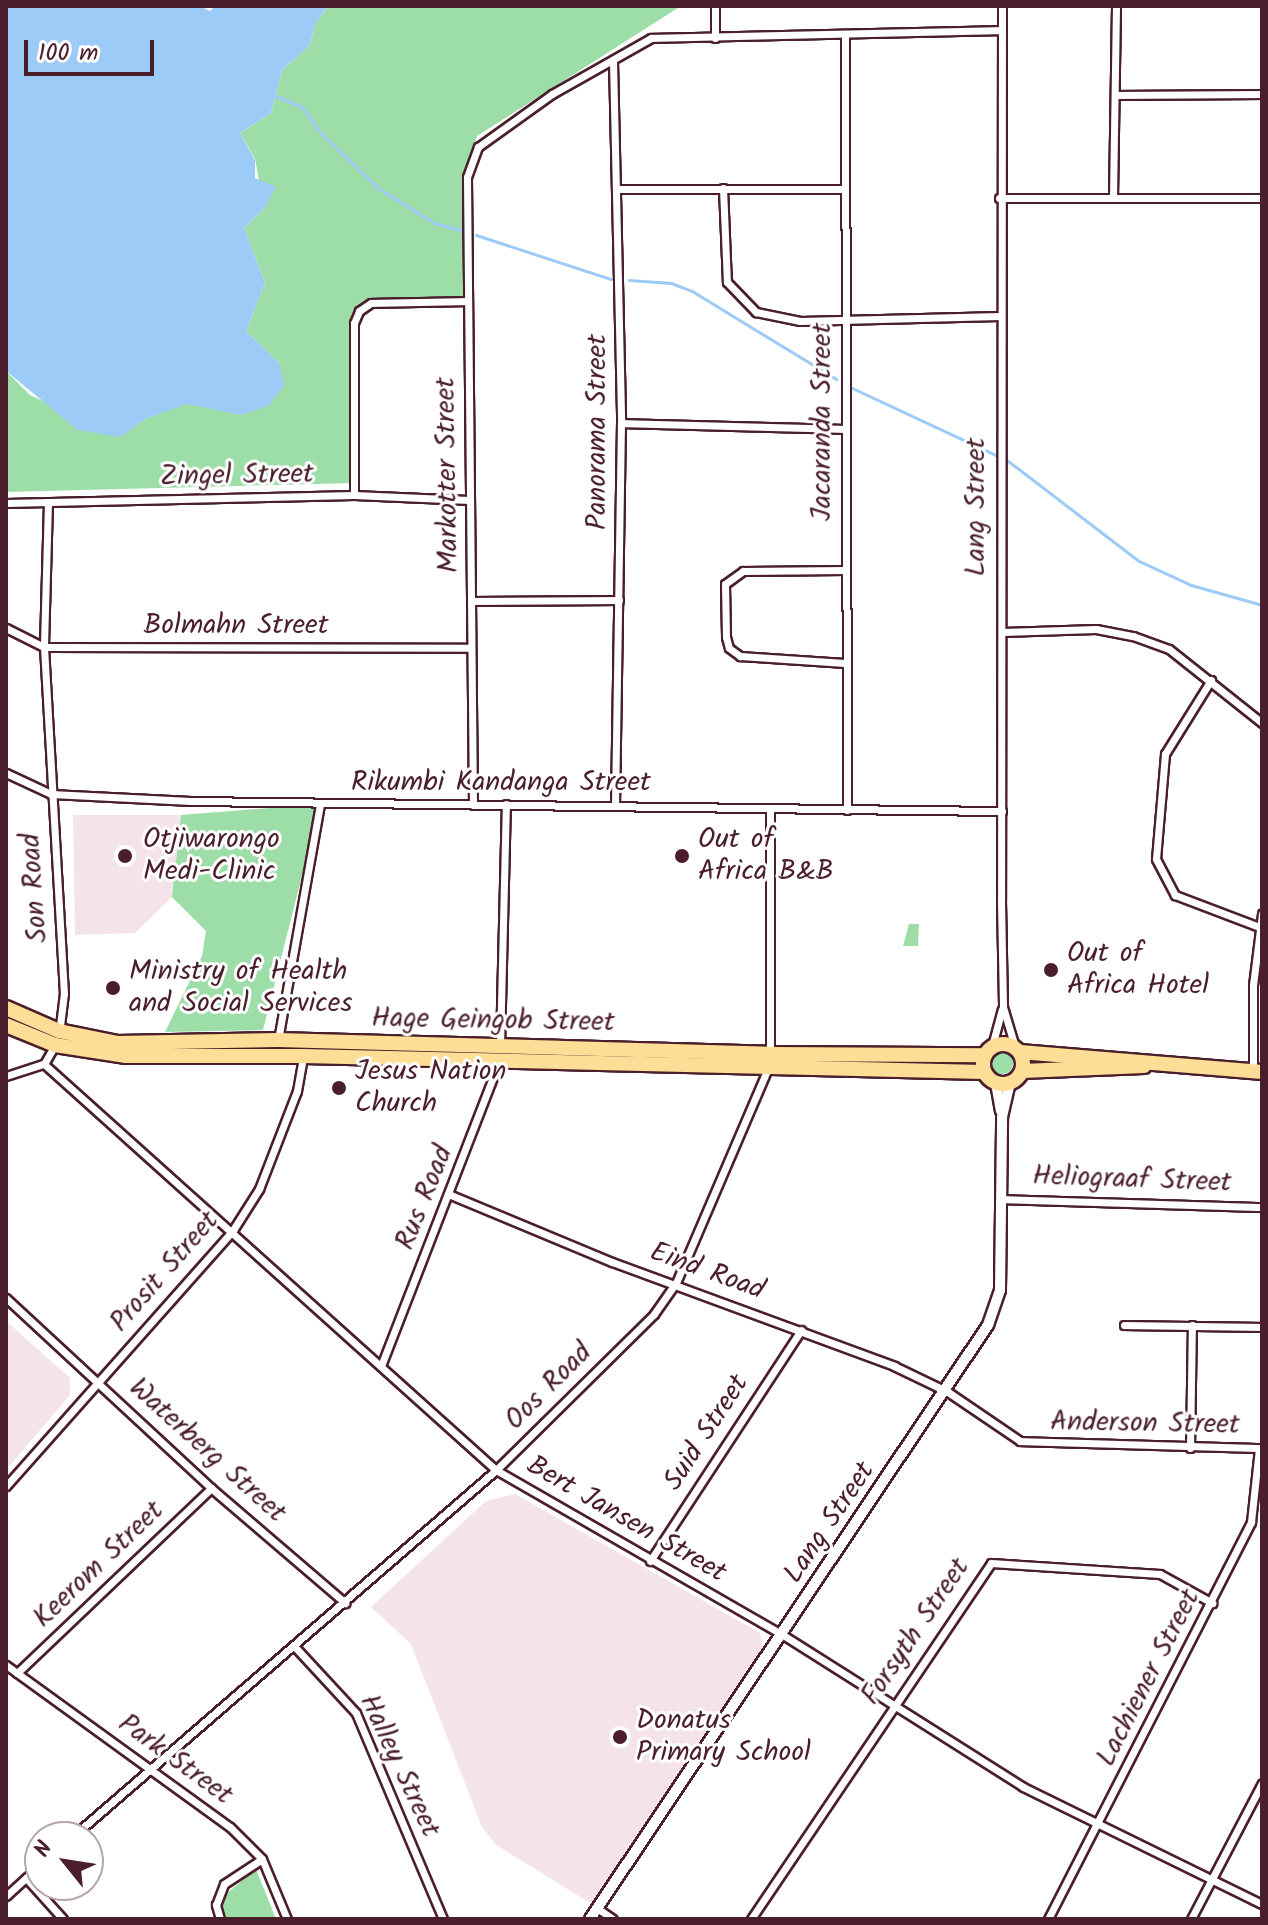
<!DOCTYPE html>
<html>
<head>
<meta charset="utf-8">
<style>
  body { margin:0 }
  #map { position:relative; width:1268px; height:1925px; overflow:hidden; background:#fff; font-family:Kalam,sans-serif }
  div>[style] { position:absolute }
  .built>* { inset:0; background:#f4e3e9 }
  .green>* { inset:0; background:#9ddea8 }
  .round { border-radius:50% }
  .water>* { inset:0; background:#9ccbf7 }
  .stream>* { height:3px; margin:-1.5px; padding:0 1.5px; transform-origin:1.5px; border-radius:1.5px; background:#9ccbf7 }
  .roads { filter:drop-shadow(2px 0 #4a1f2b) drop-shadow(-2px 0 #4a1f2b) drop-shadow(0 2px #4a1f2b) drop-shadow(0 -2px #4a1f2b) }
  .street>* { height:7px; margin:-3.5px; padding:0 3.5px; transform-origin:3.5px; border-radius:3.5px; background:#fff }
  .secondary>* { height:10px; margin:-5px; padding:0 5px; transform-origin:5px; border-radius:5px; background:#fff }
  .highway>* { height:14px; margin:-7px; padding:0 7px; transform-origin:7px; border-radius:7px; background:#fede96 }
  .highway>.ring { margin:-7px; padding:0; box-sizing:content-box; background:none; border:14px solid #fede96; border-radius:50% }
  .dots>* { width:22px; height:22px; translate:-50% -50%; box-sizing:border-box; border:4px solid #fff; border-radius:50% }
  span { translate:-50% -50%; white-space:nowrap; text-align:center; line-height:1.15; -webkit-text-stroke:6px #fff; paint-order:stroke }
  .street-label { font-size:28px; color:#4a1f2b }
  .poi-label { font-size:28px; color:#4a1f2b }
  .left { translate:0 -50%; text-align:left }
  .frame { position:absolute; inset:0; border:8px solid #4a1f2b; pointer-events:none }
  .north { position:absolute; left:24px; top:1821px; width:80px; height:80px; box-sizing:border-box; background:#fff; border:2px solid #b7a5aa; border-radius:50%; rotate:300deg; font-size:22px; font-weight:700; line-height:32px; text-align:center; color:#4a1f2b }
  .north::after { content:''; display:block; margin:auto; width:28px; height:36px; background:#4a1f2b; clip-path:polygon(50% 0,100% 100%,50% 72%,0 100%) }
  .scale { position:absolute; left:24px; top:40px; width:130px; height:36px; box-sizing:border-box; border:4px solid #4a1f2b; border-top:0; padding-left:10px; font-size:24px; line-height:28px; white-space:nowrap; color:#4a1f2b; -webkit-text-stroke:6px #fff; paint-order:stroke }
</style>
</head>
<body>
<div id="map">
  <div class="built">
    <i style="clip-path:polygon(73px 815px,181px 815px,172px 897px,135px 933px,75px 935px)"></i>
    <i style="clip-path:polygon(6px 1321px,70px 1378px,70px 1395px,6px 1470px)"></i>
    <i style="clip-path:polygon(515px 1494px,760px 1633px,763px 1648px,592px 1904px,496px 1845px,482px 1827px,411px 1644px,371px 1607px,486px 1501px)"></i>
  </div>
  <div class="green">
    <i style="clip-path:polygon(328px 6px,681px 6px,477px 136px,470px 161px,468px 301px,371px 303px,359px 311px,354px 323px,354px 483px,6px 492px,6px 371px,30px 395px,120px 437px,145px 419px,187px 403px,241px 415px,279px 363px,246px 331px,265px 283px,244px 228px,264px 209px,255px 159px,240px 133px,271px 113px,282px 70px,310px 45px,314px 26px)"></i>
    <i style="clip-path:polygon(320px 804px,263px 1030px,165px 1032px,202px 956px,206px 931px,172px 897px,181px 815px)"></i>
    <i style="clip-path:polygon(909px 924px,919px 924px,918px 946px,903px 946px)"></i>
    <i class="round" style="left:991px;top:1052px;width:22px;height:22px"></i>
    <i style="clip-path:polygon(256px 1869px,276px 1919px,227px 1919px,221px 1906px,226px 1894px)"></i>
  </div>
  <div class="water">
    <i style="clip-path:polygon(6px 6px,200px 6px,210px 11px,215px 6px,328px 6px,314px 26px,310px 45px,282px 70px,271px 113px,240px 133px,255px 160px,255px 178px,276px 187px,264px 209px,244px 228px,265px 283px,246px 331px,279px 363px,284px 386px,268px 406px,241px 415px,187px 404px,145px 419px,121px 437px,78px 430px,6px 371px)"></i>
  </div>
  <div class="stream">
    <i style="left:276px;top:96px;width:28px;rotate:23deg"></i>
    <i style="left:302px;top:107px;width:32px;rotate:54deg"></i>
    <i style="left:321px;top:133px;width:79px;rotate:44deg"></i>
    <i style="left:378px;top:188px;width:66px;rotate:32deg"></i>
    <i style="left:434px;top:223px;width:27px;rotate:15deg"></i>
    <i style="left:476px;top:235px;width:142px;rotate:18.1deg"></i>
    <i style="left:629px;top:280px;width:42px;rotate:4.1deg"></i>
    <i style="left:671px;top:283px;width:22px;rotate:21deg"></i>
    <i style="left:692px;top:291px;width:169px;rotate:31.4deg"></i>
    <i style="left:850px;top:387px;width:161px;rotate:25deg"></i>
    <i style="left:1008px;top:461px;width:165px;rotate:37.4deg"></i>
    <i style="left:1139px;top:561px;width:57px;rotate:24.8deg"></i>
    <i style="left:1191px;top:585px;width:74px;rotate:15.7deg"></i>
  </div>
  <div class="roads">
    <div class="street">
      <i style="left:715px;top:6px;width:32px;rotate:90deg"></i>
      <i style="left:1002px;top:6px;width:895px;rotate:90.06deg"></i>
      <i style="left:1001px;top:901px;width:106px;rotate:88.9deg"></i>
      <i style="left:1003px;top:1007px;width:42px;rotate:73.3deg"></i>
      <i style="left:845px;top:35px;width:775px;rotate:89.85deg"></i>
      <i style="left:613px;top:61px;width:362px;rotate:88.7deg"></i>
      <i style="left:621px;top:423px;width:381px;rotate:90.9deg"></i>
      <i style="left:1115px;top:95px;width:147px;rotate:-0.4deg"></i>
      <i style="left:723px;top:188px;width:94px;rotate:87.6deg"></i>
      <i style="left:727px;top:282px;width:42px;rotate:46deg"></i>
      <i style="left:756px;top:312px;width:45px;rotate:11.6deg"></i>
      <i style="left:800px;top:321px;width:200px;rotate:-1.4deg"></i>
      <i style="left:619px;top:189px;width:225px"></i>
      <i style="left:1113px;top:197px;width:191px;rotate:-89.1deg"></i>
      <i style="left:999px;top:198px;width:263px"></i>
      <i style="left:621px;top:423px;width:222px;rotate:1.5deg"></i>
      <i style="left:354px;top:495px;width:172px;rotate:-90deg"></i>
      <i style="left:354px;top:323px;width:13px;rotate:-67deg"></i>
      <i style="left:359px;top:311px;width:14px;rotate:-34deg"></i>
      <i style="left:371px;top:303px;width:97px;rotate:-1.2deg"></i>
      <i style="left:48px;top:502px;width:145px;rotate:91.6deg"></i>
      <i style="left:44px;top:647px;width:347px;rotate:86.7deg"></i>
      <i style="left:64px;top:993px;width:38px;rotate:97deg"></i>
      <i style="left:6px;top:503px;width:348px;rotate:-1.3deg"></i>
      <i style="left:354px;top:495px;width:115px;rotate:2.5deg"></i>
      <i style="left:845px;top:570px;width:102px;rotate:179.4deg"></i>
      <i style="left:743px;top:571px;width:22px;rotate:144deg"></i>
      <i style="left:725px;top:584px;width:53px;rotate:88.9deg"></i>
      <i style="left:726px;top:637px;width:11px;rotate:75deg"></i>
      <i style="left:729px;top:648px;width:14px;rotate:36deg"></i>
      <i style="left:740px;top:656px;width:105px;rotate:3.8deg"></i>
      <i style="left:473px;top:601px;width:146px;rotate:-0.4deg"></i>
      <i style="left:6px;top:628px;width:42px;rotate:26.6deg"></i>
      <i style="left:44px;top:647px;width:427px;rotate:0.1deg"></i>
      <i style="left:1002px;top:632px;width:94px;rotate:-1.8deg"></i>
      <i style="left:1096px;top:629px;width:38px;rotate:11deg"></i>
      <i style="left:1133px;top:636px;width:38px;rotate:20deg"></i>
      <i style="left:1169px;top:649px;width:119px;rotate:38.5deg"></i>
      <i style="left:1211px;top:680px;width:87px;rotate:121.9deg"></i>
      <i style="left:1165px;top:754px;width:105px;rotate:94.9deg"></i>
      <i style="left:1156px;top:859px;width:41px;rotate:62.2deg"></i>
      <i style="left:1175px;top:895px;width:93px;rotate:20.8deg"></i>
      <i style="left:6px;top:773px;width:50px;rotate:25deg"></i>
      <i style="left:51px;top:794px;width:140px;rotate:2.9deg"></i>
      <i style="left:191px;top:801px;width:811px;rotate:0.71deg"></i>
      <i style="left:473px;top:805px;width:628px;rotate:-90.55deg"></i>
      <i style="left:467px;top:177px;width:32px;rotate:-70deg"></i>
      <i style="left:478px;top:147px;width:91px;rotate:-35.6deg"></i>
      <i style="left:552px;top:94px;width:114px;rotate:-29.5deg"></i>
      <i style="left:651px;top:38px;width:351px;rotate:-1.3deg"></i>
      <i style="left:278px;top:1040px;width:240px;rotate:-79.9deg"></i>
      <i style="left:500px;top:1046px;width:242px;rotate:-88.6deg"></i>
      <i style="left:992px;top:1046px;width:38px;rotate:-75deg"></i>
      <i style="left:770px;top:1055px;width:245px;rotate:-90deg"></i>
      <i style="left:44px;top:1064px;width:608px;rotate:41.93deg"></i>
      <i style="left:496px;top:1470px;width:331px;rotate:29.9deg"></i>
      <i style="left:783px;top:1635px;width:284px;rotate:32.3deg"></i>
      <i style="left:1023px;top:1787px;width:266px;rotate:26.1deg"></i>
      <i style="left:1253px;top:1071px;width:86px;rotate:-90deg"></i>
      <i style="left:1253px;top:985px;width:72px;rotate:-82.8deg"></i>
      <i style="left:6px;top:1076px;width:40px;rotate:-18deg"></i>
      <i style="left:44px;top:1064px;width:24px;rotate:-60deg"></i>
      <i style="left:451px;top:1195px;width:174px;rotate:22.6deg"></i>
      <i style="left:612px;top:1262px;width:301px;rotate:20.2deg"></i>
      <i style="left:894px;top:1366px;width:60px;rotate:25.7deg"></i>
      <i style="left:948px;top:1392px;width:87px;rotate:34.2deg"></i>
      <i style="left:1020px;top:1441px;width:242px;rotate:1.7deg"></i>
      <i style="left:1001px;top:1199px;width:261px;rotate:1.8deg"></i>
      <i style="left:6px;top:1298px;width:280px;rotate:42.8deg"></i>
      <i style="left:211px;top:1488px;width:177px;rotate:40.6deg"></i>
      <i style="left:1124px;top:1325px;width:138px;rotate:0.8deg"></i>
      <i style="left:381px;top:1366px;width:329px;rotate:-68.8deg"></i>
      <i style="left:1190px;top:1448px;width:123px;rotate:-89.1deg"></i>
      <i style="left:6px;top:1486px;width:342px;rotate:-48.4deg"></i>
      <i style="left:233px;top:1230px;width:49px;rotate:-57.6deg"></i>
      <i style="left:259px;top:1189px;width:105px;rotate:-68.8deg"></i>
      <i style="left:297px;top:1091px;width:36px;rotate:-80deg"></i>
      <i style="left:650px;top:1561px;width:276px;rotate:-56.8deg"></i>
      <i style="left:294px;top:1646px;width:91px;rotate:47.2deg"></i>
      <i style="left:356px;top:1713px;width:224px;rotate:67.1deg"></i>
      <i style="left:6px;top:1665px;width:276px;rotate:35.9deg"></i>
      <i style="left:230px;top:1827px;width:45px;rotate:45deg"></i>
      <i style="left:262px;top:1859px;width:65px;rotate:67.4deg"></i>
      <i style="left:17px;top:1673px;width:268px;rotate:-43.6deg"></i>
      <i style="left:72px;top:1837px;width:561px;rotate:-40.88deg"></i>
      <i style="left:496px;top:1470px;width:222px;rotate:-44.6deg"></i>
      <i style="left:654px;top:1314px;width:38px;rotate:-55deg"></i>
      <i style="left:676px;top:1283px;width:234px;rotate:-66.8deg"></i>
      <i style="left:26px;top:1878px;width:55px;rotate:47.9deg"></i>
      <i style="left:6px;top:1896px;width:46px;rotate:-42.4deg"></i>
      <i style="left:597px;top:1908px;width:19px;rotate:35deg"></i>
      <i style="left:220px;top:1919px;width:15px;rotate:-106deg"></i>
      <i style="left:216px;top:1905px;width:22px;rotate:-69deg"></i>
      <i style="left:224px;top:1884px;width:45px;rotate:-33.3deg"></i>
      <i style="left:751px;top:1919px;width:429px;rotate:-56deg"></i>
      <i style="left:991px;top:1563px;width:169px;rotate:3.7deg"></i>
      <i style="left:1160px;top:1574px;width:60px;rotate:29.1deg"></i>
      <i style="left:1048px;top:1919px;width:446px;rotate:-62.9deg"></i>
      <i style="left:1251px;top:1522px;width:74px;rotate:-83.8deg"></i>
      <i style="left:1191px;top:1919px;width:153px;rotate:-62.4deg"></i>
    </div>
    <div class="secondary">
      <i style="left:996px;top:1083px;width:28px;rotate:80deg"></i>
      <i style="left:590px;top:1919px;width:715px;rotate:-56.18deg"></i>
      <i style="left:988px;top:1325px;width:37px;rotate:-71deg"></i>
      <i style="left:1000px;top:1290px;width:173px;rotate:-89.3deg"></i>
      <i style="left:1002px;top:1117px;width:35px;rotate:-77deg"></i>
    </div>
    <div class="highway">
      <i style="left:6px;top:1008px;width:58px;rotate:23.5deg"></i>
      <i style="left:59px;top:1031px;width:59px;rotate:11.7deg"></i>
      <i style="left:117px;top:1043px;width:161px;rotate:-1.1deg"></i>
      <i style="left:278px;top:1040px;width:492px;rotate:1.6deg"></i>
      <i style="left:770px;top:1054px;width:215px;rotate:0.3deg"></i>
      <i style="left:6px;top:1025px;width:53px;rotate:22.2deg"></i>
      <i style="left:55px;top:1045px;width:72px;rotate:8.8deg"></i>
      <i style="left:126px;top:1056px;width:177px"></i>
      <i style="left:303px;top:1056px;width:681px;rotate:1.35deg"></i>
      <i class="ring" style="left:983px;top:1044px;width:26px;height:26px"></i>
      <i style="left:1020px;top:1052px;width:243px;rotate:4.7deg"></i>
      <i style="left:1022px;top:1071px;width:122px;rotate:-2.3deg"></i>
    </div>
  </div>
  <div class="dots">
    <i style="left:125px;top:856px;background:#4a1f2b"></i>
    <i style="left:682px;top:856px;background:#4a1f2b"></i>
    <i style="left:1051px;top:970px;background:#4a1f2b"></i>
    <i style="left:113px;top:988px;background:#4a1f2b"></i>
    <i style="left:339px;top:1088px;background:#4a1f2b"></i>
    <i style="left:620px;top:1737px;background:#4a1f2b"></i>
  </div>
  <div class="street-label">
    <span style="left:823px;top:422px;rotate:-90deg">Jacaranda Street</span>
    <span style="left:598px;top:432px;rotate:-90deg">Panorama Street</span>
    <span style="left:448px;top:475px;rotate:-91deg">Markotter Street</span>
    <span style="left:237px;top:476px;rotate:-1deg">Zingel Street</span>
    <span style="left:977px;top:507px;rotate:-90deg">Lang Street</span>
    <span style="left:236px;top:626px">Bolmahn Street</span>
    <span style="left:501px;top:783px">Rikumbi Kandanga Street</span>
    <span style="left:35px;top:888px;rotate:-94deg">Son Road</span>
    <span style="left:493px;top:1021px;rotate:1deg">Hage Geingob Street</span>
    <span style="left:1132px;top:1180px;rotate:2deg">Heliograaf Street</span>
    <span style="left:425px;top:1198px;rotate:-68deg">Rus Road</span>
    <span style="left:165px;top:1272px;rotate:-49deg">Prosit Street</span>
    <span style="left:707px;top:1272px;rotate:20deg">Eind Road</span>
    <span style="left:549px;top:1387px;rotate:-45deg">Oos Road</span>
    <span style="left:1145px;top:1424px;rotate:1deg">Anderson Street</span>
    <span style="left:707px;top:1433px;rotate:-57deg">Suid Street</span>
    <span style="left:207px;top:1451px;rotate:42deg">Waterberg Street</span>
    <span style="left:626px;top:1520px;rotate:30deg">Bert Jansen Street</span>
    <span style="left:830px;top:1523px;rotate:-56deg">Lang Street</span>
    <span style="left:99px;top:1565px;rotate:-44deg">Keerom Street</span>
    <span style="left:916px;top:1632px;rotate:-56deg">Forsyth Street</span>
    <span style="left:1149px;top:1678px;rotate:-63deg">Lachiener Street</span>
    <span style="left:175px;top:1760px;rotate:36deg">Park Street</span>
    <span style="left:399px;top:1766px;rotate:65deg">Halley Street</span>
  </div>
  <div class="poi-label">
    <span class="left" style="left:143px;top:856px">Otjiwarongo<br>Medi-Clinic</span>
    <span class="left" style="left:698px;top:856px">Out of<br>Africa B&amp;B</span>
    <span class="left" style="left:1067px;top:970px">Out of<br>Africa Hotel</span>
    <span class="left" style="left:129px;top:988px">Ministry of Health<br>and Social Services</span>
    <span class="left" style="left:355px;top:1088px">Jesus Nation<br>Church</span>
    <span class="left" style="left:636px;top:1737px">Donatus<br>Primary School</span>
  </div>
  <div class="frame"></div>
  <div class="north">N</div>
  <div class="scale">100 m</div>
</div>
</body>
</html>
